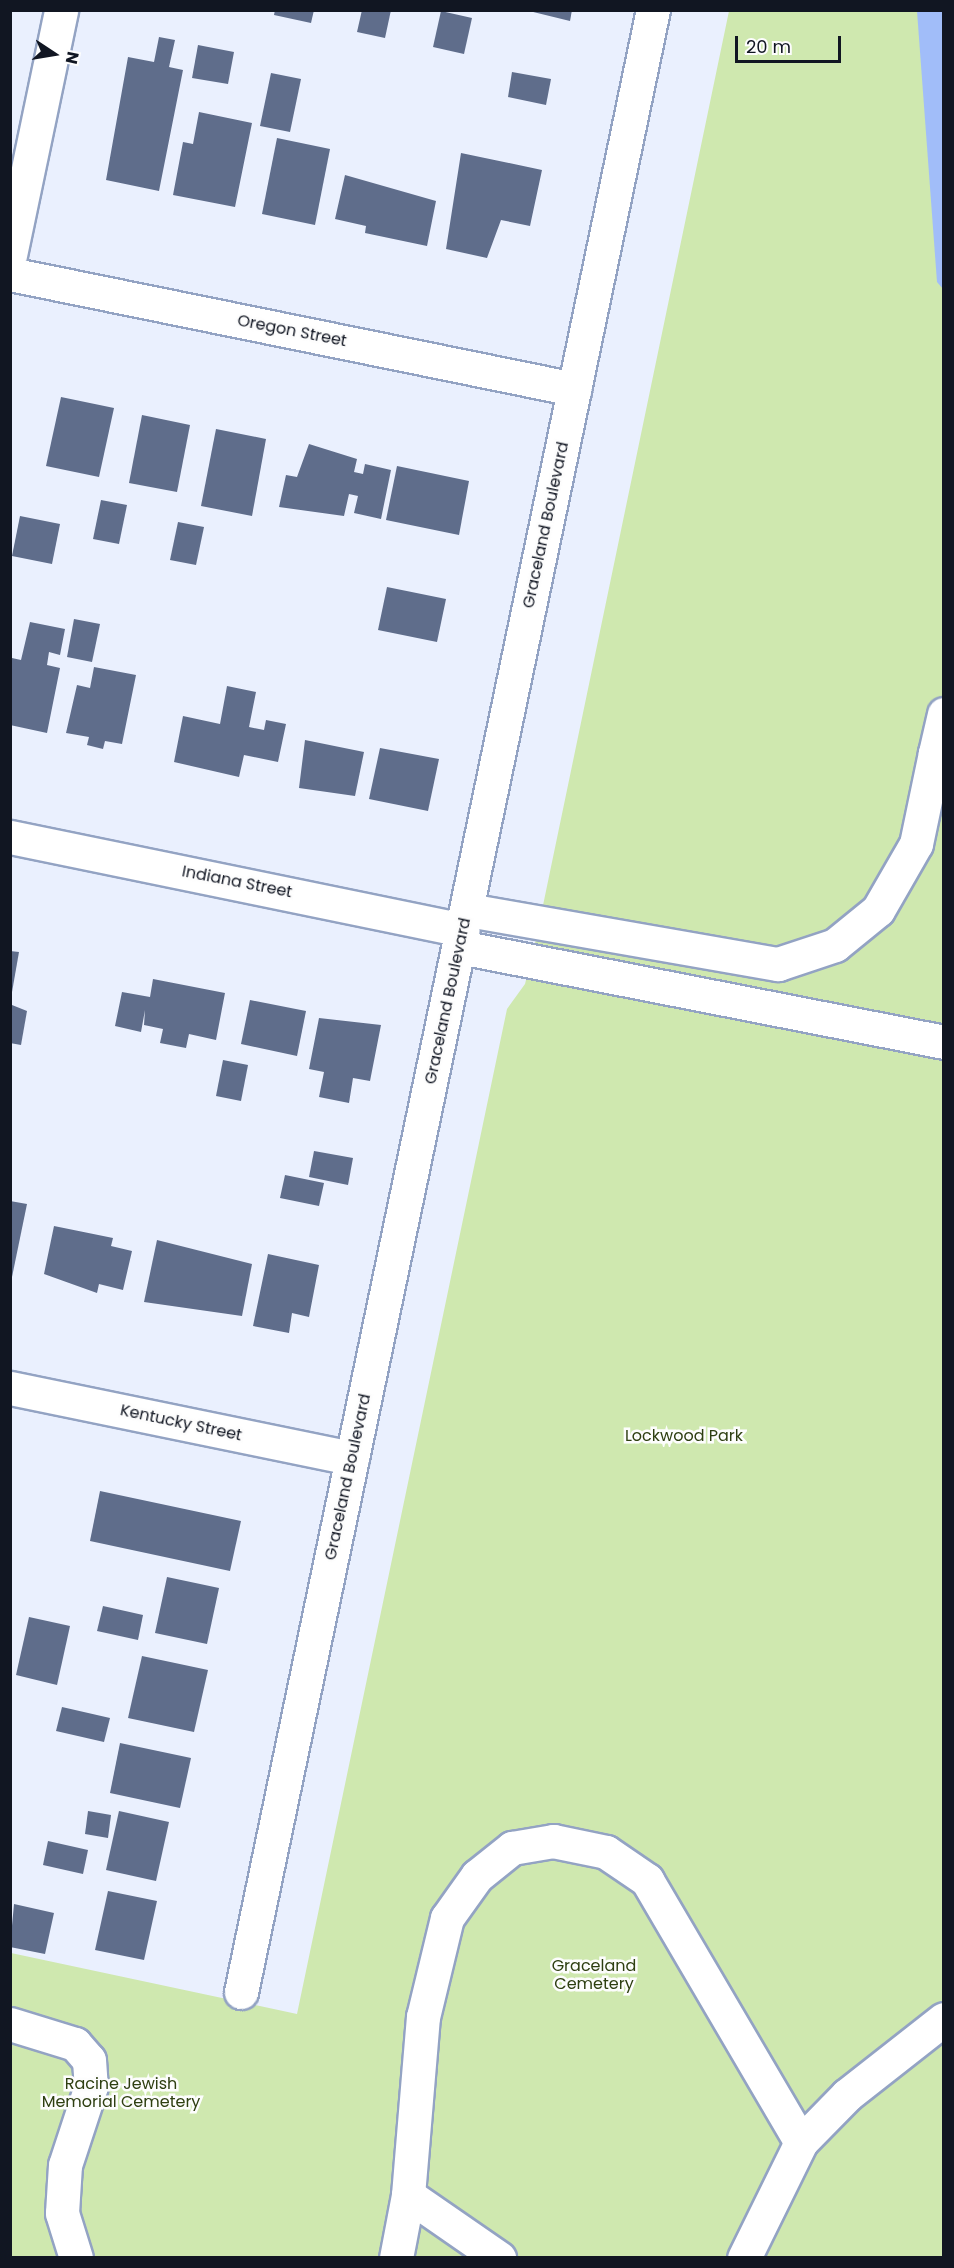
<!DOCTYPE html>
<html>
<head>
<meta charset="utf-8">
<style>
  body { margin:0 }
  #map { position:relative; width:954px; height:2268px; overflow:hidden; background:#eaf0fe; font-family:Poppins,sans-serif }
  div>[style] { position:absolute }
  .green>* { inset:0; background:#cfe8af }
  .water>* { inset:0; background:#a1bdf9 }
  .building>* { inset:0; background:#5f6d8b }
  .roads { filter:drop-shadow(2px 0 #93a3c3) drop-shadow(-2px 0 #93a3c3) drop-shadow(0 2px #93a3c3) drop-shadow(0 -2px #93a3c3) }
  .minor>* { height:33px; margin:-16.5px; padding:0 16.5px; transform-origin:16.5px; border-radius:16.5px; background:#fff }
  span { translate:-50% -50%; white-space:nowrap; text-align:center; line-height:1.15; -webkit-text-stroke:5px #fdfdfd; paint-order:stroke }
  .street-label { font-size:16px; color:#111622 }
  .park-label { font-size:16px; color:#2e3f11 }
  .frame { position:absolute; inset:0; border:12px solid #111622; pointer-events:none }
  .north { position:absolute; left:24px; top:24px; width:60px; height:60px; -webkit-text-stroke:4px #fdfdfd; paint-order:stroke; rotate:102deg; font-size:16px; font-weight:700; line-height:24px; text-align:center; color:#111622 }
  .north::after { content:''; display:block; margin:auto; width:21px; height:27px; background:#111622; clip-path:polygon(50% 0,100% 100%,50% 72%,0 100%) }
  .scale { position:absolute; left:735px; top:36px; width:106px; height:27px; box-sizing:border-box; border:3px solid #111622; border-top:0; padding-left:8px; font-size:18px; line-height:21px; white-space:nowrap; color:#111622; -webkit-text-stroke:4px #fdfdfd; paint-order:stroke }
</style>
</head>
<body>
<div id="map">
  <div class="green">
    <i style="clip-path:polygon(729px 11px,943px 11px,943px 2257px,11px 2258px,11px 1953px,297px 2014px,507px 1009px,525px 984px,536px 939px)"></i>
  </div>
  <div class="water">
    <i style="clip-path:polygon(917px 11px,943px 11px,943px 289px,937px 282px)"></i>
  </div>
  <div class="building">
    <i style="clip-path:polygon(275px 10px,314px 10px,311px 23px,274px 15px)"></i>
    <i style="clip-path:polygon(362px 10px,391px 10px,385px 38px,357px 32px)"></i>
    <i style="clip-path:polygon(525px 10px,572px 10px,570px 21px)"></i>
    <i style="clip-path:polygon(441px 11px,472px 18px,464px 54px,433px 47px)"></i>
    <i style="clip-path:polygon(159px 37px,175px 40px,169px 67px,183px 70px,159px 191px,106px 180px,128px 57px,154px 62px)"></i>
    <i style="clip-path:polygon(198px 45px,234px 52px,228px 84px,192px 78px)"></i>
    <i style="clip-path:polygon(512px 72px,551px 79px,546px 105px,508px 97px)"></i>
    <i style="clip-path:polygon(271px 73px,301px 79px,290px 132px,260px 126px)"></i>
    <i style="clip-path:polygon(199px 112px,252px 123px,235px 207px,173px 195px,183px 142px,193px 144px)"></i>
    <i style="clip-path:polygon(277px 138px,330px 149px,315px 225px,262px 214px)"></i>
    <i style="clip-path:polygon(461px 153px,542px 170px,530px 226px,501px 220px,487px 258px,446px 249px)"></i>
    <i style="clip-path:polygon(345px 175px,436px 201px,427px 246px,365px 233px,366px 226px,335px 219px)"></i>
    <i style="clip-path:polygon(61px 397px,114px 408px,99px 477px,46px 466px)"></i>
    <i style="clip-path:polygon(142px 415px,190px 425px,177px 492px,129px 483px)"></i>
    <i style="clip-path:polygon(216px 429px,266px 439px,252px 516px,201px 506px)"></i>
    <i style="clip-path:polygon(309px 444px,357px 459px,354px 472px,363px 474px,365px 464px,391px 470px,381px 519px,354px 513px,358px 496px,349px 494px,344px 516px,279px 507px,286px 475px,297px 477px)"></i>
    <i style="clip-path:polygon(397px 466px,469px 481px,459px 535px,386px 520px)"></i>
    <i style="clip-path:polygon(101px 500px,127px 505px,119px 544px,93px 539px)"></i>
    <i style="clip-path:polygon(20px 516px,60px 524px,52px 564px,12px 556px)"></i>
    <i style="clip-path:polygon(178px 522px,204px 527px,196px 565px,170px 560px)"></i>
    <i style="clip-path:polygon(387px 587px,446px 599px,437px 642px,378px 630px)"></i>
    <i style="clip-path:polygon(74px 619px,100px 624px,92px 662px,67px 657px)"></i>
    <i style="clip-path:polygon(30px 622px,65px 629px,60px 655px,49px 652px,47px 665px,60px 668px,47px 733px,10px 725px,10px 664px,12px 658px,21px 660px)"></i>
    <i style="clip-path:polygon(94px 667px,136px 675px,122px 744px,105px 741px,103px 749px,87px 745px,89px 737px,66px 733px,77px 685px,90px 688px)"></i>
    <i style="clip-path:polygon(227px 686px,256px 692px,249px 727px,264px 730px,266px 720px,286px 724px,278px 762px,244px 755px,239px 777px,174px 762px,183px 716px,220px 724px)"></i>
    <i style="clip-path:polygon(305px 740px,364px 752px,355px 796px,299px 788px)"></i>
    <i style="clip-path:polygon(380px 748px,439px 759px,428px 811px,369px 799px)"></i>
    <i style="clip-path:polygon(10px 951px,19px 952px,12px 992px,10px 992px)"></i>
    <i style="clip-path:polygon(153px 979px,225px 993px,216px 1040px,189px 1034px,186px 1048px,160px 1043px,163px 1029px,144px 1025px,145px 1010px,141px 1032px,115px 1026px,122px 992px,150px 997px)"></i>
    <i style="clip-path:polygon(250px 1000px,306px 1011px,297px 1056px,241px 1044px)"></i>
    <i style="clip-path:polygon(12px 1005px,27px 1011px,21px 1045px,10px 1043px)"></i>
    <i style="clip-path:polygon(319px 1018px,381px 1025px,370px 1081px,353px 1078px,349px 1103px,319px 1097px,324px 1072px,309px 1069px)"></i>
    <i style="clip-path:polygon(223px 1060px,248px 1065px,241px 1101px,216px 1096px)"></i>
    <i style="clip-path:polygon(314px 1151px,353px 1158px,348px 1185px,309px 1177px)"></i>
    <i style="clip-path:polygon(285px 1175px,324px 1183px,319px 1206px,280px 1198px)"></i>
    <i style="clip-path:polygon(10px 1201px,27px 1204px,12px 1277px,10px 1277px)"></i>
    <i style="clip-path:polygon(54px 1226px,113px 1238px,111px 1246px,132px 1251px,123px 1290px,99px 1284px,97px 1293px,44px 1274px)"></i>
    <i style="clip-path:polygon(157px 1240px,252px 1264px,242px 1316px,144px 1302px)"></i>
    <i style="clip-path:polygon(268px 1254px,319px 1265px,309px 1317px,292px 1313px,289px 1333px,253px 1326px)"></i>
    <i style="clip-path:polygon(100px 1491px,241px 1521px,230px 1571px,90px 1541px)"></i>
    <i style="clip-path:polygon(167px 1577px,219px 1588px,207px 1644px,155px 1633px)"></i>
    <i style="clip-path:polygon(103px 1606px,143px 1615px,138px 1640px,97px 1631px)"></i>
    <i style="clip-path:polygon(29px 1617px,70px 1626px,57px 1685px,16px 1675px)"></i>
    <i style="clip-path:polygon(142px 1656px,208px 1670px,194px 1732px,128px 1718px)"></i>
    <i style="clip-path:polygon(62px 1707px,110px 1718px,104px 1742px,56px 1731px)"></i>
    <i style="clip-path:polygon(120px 1743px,191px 1758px,180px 1808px,110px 1793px)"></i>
    <i style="clip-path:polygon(88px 1811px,111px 1815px,108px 1838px,85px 1834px)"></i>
    <i style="clip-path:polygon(119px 1811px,169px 1822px,156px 1881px,106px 1870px)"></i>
    <i style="clip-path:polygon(48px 1841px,88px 1850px,83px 1874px,43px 1865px)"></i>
    <i style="clip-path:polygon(108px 1891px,157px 1901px,144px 1960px,95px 1950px)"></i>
    <i style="clip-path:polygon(14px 1904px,54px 1913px,45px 1954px,10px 1947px)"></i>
  </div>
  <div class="roads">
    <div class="minor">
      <i style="left:10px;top:255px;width:250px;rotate:-78.2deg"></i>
      <i style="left:10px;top:274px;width:576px;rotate:11.52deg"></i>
      <i style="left:935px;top:753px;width:40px;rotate:-77deg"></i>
      <i style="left:10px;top:837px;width:462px;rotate:11.6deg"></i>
      <i style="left:468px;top:910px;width:315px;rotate:9.9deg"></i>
      <i style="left:778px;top:964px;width:60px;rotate:-18.4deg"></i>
      <i style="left:835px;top:945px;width:55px;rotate:-39.1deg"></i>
      <i style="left:878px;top:910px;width:76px;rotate:-60.1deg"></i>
      <i style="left:916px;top:844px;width:93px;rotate:-78.2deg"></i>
      <i style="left:935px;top:753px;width:9px;rotate:13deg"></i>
      <i style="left:460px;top:947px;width:493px;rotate:11.1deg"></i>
      <i style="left:10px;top:1388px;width:349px;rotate:11.6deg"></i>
      <i style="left:241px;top:1992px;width:2024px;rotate:-78.26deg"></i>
      <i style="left:10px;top:2024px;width:68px;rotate:17.1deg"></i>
      <i style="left:75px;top:2044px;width:21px;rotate:49deg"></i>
      <i style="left:89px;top:2060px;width:26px;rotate:86deg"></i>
      <i style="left:91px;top:2086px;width:83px;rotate:108.2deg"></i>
      <i style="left:65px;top:2165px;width:48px;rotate:93.6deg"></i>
      <i style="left:62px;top:2213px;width:47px;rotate:72.7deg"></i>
      <i style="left:408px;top:2195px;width:111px;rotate:34.7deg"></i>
      <i style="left:396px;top:2258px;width:64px;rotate:-79.2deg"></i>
      <i style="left:408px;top:2195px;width:179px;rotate:-85.2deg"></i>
      <i style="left:423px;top:2017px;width:102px;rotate:-76.4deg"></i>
      <i style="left:447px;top:1918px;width:52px;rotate:-54.5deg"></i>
      <i style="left:477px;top:1876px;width:45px;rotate:-38.7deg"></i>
      <i style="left:512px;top:1848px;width:42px;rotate:-9.7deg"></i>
      <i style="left:553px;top:1841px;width:54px;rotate:11.7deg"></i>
      <i style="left:606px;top:1852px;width:50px;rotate:34.3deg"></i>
      <i style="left:647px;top:1880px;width:304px;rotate:59.6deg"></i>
      <i style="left:744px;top:2258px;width:129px;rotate:-63.8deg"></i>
      <i style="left:801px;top:2142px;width:66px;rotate:-45.6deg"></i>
      <i style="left:847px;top:2095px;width:123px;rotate:-38.1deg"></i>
    </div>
  </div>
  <div class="street-label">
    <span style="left:292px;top:331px;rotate:11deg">Oregon Street</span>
    <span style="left:546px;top:525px;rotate:-78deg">Graceland Boulevard</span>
    <span style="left:237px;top:882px;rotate:11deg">Indiana Street</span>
    <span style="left:448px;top:1001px;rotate:-78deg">Graceland Boulevard</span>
    <span style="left:181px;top:1423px;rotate:12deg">Kentucky Street</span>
    <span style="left:348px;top:1477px;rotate:-78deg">Graceland Boulevard</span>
  </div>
  <div class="park-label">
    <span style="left:684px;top:1436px">Lockwood Park</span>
    <span style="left:594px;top:1975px">Graceland<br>Cemetery</span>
    <span style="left:121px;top:2093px">Racine Jewish<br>Memorial Cemetery</span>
  </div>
  <div class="frame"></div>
  <div class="north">N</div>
  <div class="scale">20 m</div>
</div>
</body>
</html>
